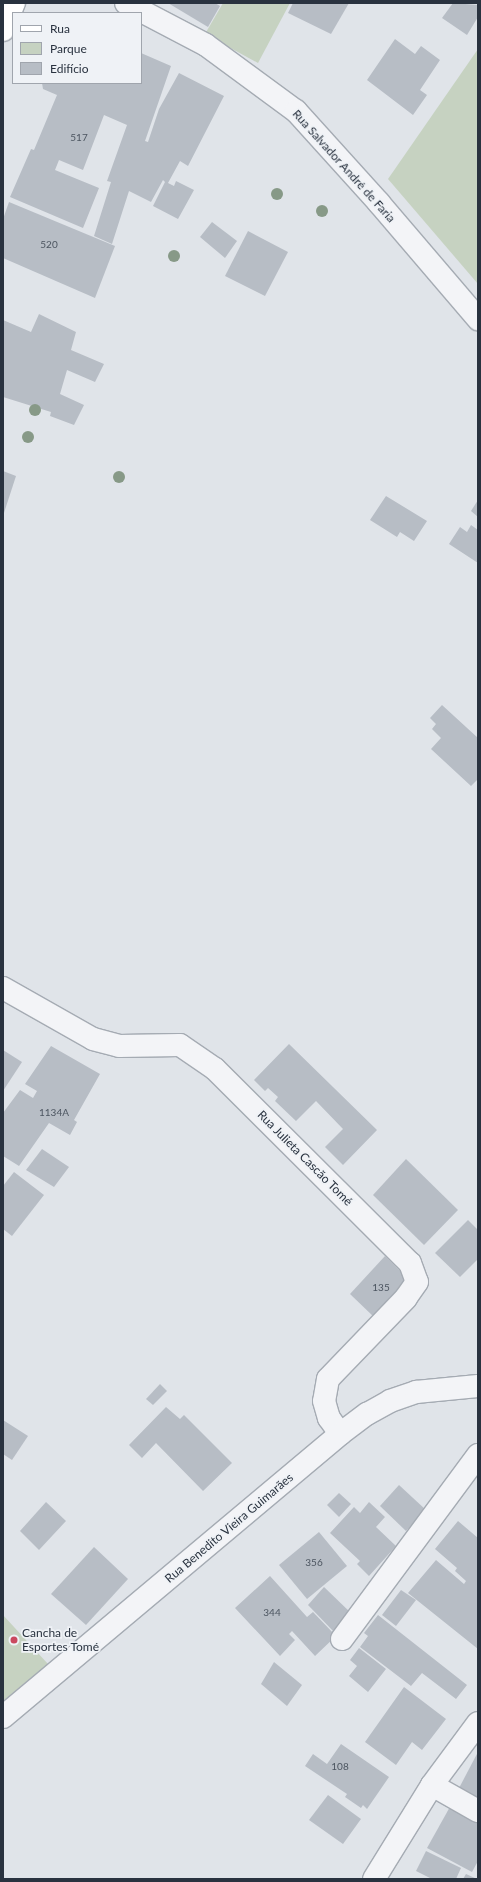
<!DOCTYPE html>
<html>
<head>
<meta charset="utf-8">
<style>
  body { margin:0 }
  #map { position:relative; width:481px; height:1882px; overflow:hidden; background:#e0e4e9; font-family:Lato,sans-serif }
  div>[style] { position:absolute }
  .green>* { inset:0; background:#c6d2c1 }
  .building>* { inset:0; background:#b7bdc5 }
  .roads { filter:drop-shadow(1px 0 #a5abb3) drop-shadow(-1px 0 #a5abb3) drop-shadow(0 1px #a5abb3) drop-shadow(0 -1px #a5abb3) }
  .minor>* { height:22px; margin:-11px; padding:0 11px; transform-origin:11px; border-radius:11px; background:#f3f4f7 }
  .major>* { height:22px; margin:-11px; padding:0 11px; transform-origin:11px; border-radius:11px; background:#fff }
  .trees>* { width:12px; height:12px; margin:-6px; border-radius:50%; background:#879987 }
  .dots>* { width:11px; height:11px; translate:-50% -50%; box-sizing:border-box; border:2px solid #eff2f6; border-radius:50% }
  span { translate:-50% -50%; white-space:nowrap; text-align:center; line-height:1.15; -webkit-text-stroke:3.5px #eff2f6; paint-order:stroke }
  .number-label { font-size:10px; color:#4c5560 }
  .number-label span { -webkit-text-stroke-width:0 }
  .street-label { font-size:12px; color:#29323f }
  .poi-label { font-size:12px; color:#29323f }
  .left { translate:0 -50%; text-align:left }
  .frame { position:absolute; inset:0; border:4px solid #29323f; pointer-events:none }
  .legend { position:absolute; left:12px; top:12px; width:130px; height:72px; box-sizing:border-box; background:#eff2f6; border:1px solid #a0a5ad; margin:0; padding:5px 7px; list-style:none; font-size:12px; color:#29323f }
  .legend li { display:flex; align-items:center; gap:8px; height:20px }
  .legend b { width:20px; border:1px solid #a0a5ad }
</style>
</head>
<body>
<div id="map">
  <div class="green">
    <i style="clip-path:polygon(223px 3px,290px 3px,258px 63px,205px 34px)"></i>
    <i style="clip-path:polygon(478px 49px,478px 284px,388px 179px)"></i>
    <i style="clip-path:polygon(3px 1615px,48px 1664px,3px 1701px)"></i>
  </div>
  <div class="building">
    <i style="clip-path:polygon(168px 3px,215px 3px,220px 6px,208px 27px)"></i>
    <i style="clip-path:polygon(293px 3px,349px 3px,331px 34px,288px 13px)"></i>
    <i style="clip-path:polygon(453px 3px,478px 5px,478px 17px,467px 35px,442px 18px)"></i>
    <i style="clip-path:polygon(395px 39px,415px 54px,421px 46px,440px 60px,420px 90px,427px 95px,413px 115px,367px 80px)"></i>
    <i style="clip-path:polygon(141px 53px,171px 66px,145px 141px,148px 142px,159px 109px,179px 73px,224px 96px,188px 166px,180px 161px,168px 183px,174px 186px,176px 181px,194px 190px,178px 219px,153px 206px,165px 182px,163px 180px,151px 202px,129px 191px,112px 244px,94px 236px,111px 182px,107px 181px,127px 125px,104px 115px,83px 170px,59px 160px,55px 170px,99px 188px,83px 228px,10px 197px,31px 149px,34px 150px,57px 95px,43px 89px,42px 83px,141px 83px)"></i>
    <i style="clip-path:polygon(9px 202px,115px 246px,95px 298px,3px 258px,3px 219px)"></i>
    <i style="clip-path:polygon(212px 222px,237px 241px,225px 258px,200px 237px)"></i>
    <i style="clip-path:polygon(248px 231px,288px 252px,265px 296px,225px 276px)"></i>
    <i style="clip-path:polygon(39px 314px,76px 332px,71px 350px,104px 364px,95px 382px,67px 370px,60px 394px,84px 405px,74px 425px,50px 416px,51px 412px,3px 397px,3px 320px,31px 332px)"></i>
    <i style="clip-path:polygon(3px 471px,16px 476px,3px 516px)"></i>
    <i style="clip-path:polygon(386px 496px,427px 521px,414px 541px,400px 532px,397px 537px,370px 520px)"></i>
    <i style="clip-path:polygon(478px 500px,478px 517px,471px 511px)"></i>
    <i style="clip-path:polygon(471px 525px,478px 530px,478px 563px,449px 544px,460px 527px,467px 532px)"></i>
    <i style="clip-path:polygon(442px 705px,478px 738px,478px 779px,471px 786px,431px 749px,441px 738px,432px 729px,436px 724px,430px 718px)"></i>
    <i style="clip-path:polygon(289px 1044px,377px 1130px,343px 1165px,325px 1147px,343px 1129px,316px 1101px,296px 1121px,275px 1101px,278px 1097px,268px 1088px,265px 1091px,254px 1080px)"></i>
    <i style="clip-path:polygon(51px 1046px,100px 1074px,74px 1120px,77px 1122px,70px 1135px,49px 1123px,19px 1166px,3px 1156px,3px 1113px,20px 1090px,33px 1098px,37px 1091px,25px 1084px)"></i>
    <i style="clip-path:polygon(3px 1050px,22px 1062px,3px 1091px)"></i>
    <i style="clip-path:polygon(42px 1149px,69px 1167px,54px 1187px,26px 1170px)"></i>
    <i style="clip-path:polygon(406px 1159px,458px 1210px,424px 1245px,373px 1195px)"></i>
    <i style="clip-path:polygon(14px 1172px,44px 1195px,12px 1236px,3px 1229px,3px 1186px)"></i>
    <i style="clip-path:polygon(468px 1220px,478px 1230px,478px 1259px,460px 1277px,435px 1253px)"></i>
    <i style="clip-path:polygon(385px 1256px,410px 1281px,375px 1318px,350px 1294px)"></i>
    <i style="clip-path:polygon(160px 1384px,167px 1391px,153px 1405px,146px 1399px)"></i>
    <i style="clip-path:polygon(166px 1407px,180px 1419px,184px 1415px,232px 1463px,203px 1491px,156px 1443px,142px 1458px,129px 1445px)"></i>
    <i style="clip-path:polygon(3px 1420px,28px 1436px,12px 1460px,3px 1454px)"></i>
    <i style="clip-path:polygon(399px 1485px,426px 1510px,406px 1531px,380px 1506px)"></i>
    <i style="clip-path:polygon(339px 1493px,351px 1504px,339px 1517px,327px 1505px)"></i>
    <i style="clip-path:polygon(46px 1502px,66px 1521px,39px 1550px,20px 1531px)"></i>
    <i style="clip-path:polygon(369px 1502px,385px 1517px,376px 1527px,396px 1546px,369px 1576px,357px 1564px,360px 1561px,330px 1533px,354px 1507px,360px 1513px)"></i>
    <i style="clip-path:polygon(458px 1521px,478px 1538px,478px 1649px,408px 1593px,436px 1560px,464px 1584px,466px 1581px,455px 1571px,457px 1568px,435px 1549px)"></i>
    <i style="clip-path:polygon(319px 1532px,347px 1566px,307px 1599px,279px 1565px)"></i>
    <i style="clip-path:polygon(94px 1547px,128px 1579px,86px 1625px,51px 1594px)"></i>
    <i style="clip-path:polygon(270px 1576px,307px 1617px,313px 1612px,336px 1636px,315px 1656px,292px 1631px,289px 1634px,295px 1640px,280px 1656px,235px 1608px)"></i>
    <i style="clip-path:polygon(324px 1587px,352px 1614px,335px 1633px,308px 1605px)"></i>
    <i style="clip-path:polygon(401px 1590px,416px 1600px,396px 1626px,382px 1615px)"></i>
    <i style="clip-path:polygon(378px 1615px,467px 1685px,456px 1699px,422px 1673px,411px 1686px,360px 1647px,368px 1636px,364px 1633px)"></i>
    <i style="clip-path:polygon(359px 1648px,386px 1669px,368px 1692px,349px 1676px,357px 1666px,350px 1660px)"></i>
    <i style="clip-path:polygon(274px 1662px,302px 1685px,287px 1706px,261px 1684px)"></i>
    <i style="clip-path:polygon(404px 1687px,446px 1719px,422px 1750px,412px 1742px,396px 1765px,365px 1742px)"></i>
    <i style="clip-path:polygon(341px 1744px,389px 1777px,367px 1809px,363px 1805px,361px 1808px,345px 1797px,347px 1794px,305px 1766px,313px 1754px,327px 1764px)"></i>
    <i style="clip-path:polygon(478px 1752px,478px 1800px,458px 1790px)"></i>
    <i style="clip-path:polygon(328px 1795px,361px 1819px,343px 1844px,309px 1820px)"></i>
    <i style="clip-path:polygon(451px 1805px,478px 1819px,478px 1861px,472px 1872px,427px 1848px)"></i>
    <i style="clip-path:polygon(426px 1851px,461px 1868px,456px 1879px,432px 1879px,416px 1871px)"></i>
    <i style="clip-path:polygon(466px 1874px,477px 1879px,463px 1879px)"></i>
  </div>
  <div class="roads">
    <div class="minor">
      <i style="left:126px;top:3px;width:90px;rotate:27.7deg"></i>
      <i style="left:206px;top:45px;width:112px;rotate:36.3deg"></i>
      <i style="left:296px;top:111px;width:124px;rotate:47.9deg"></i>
      <i style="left:379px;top:203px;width:153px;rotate:49.5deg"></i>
      <i style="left:3px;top:988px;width:103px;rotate:29.5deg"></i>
      <i style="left:93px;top:1039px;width:27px;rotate:15deg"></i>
      <i style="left:119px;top:1046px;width:61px;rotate:-0.9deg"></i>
      <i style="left:180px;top:1045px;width:42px;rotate:34.4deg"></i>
      <i style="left:215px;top:1069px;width:275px;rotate:44.9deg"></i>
      <i style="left:410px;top:1263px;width:20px;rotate:70deg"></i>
      <i style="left:417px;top:1282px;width:19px;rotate:125deg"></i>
      <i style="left:406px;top:1298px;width:112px;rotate:133.9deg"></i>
      <i style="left:328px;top:1379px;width:22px;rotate:100deg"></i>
      <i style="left:324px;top:1401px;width:18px;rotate:74deg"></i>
      <i style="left:329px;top:1418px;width:19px;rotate:55deg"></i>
      <i style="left:342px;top:1639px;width:229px;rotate:-53.5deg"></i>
      <i style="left:3px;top:1717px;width:440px;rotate:-40deg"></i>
      <i style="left:340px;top:1434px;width:34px;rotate:-37deg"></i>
      <i style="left:367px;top:1414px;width:26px;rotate:-29deg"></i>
      <i style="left:390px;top:1401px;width:28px;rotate:-19deg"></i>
      <i style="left:416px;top:1392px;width:62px;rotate:-5.5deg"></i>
      <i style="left:432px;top:1785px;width:53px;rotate:29.5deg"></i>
      <i style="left:374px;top:1879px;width:110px;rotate:-58.3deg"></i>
      <i style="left:432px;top:1785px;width:77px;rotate:-53.4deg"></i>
    </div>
    <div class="major">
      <i style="left:3px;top:30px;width:29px;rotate:-68deg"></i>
    </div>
  </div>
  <div class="trees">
    <i style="left:277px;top:194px"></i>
    <i style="left:322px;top:211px"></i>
    <i style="left:174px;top:256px"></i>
    <i style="left:35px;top:410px"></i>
    <i style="left:28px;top:437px"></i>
    <i style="left:119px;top:477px"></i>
  </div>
  <div class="dots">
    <i style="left:14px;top:1640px;background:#ca495f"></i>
  </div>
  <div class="number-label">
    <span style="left:79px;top:138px">517</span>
    <span style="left:49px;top:245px">520</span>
    <span style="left:54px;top:1113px">1134A</span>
    <span style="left:381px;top:1288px">135</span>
    <span style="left:314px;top:1563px">356</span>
    <span style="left:272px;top:1613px">344</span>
    <span style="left:340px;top:1767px">108</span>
  </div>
  <div class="street-label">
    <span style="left:344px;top:166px;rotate:48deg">Rua Salvador André de Faria</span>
    <span style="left:305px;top:1158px;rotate:45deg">Rua Julieta Cascão Tomé</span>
    <span style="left:229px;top:1528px;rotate:-40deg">Rua Benedito Vieira Guimarães</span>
  </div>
  <div class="poi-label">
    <span class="left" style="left:22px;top:1640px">Cancha de<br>Esportes Tomé</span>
  </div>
  <div class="frame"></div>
  <ul class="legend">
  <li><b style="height:5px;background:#fff"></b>Rua</li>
  <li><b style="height:11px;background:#c6d2c1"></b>Parque</li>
  <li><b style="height:11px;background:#b7bdc5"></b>Edifício</li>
  </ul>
</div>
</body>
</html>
